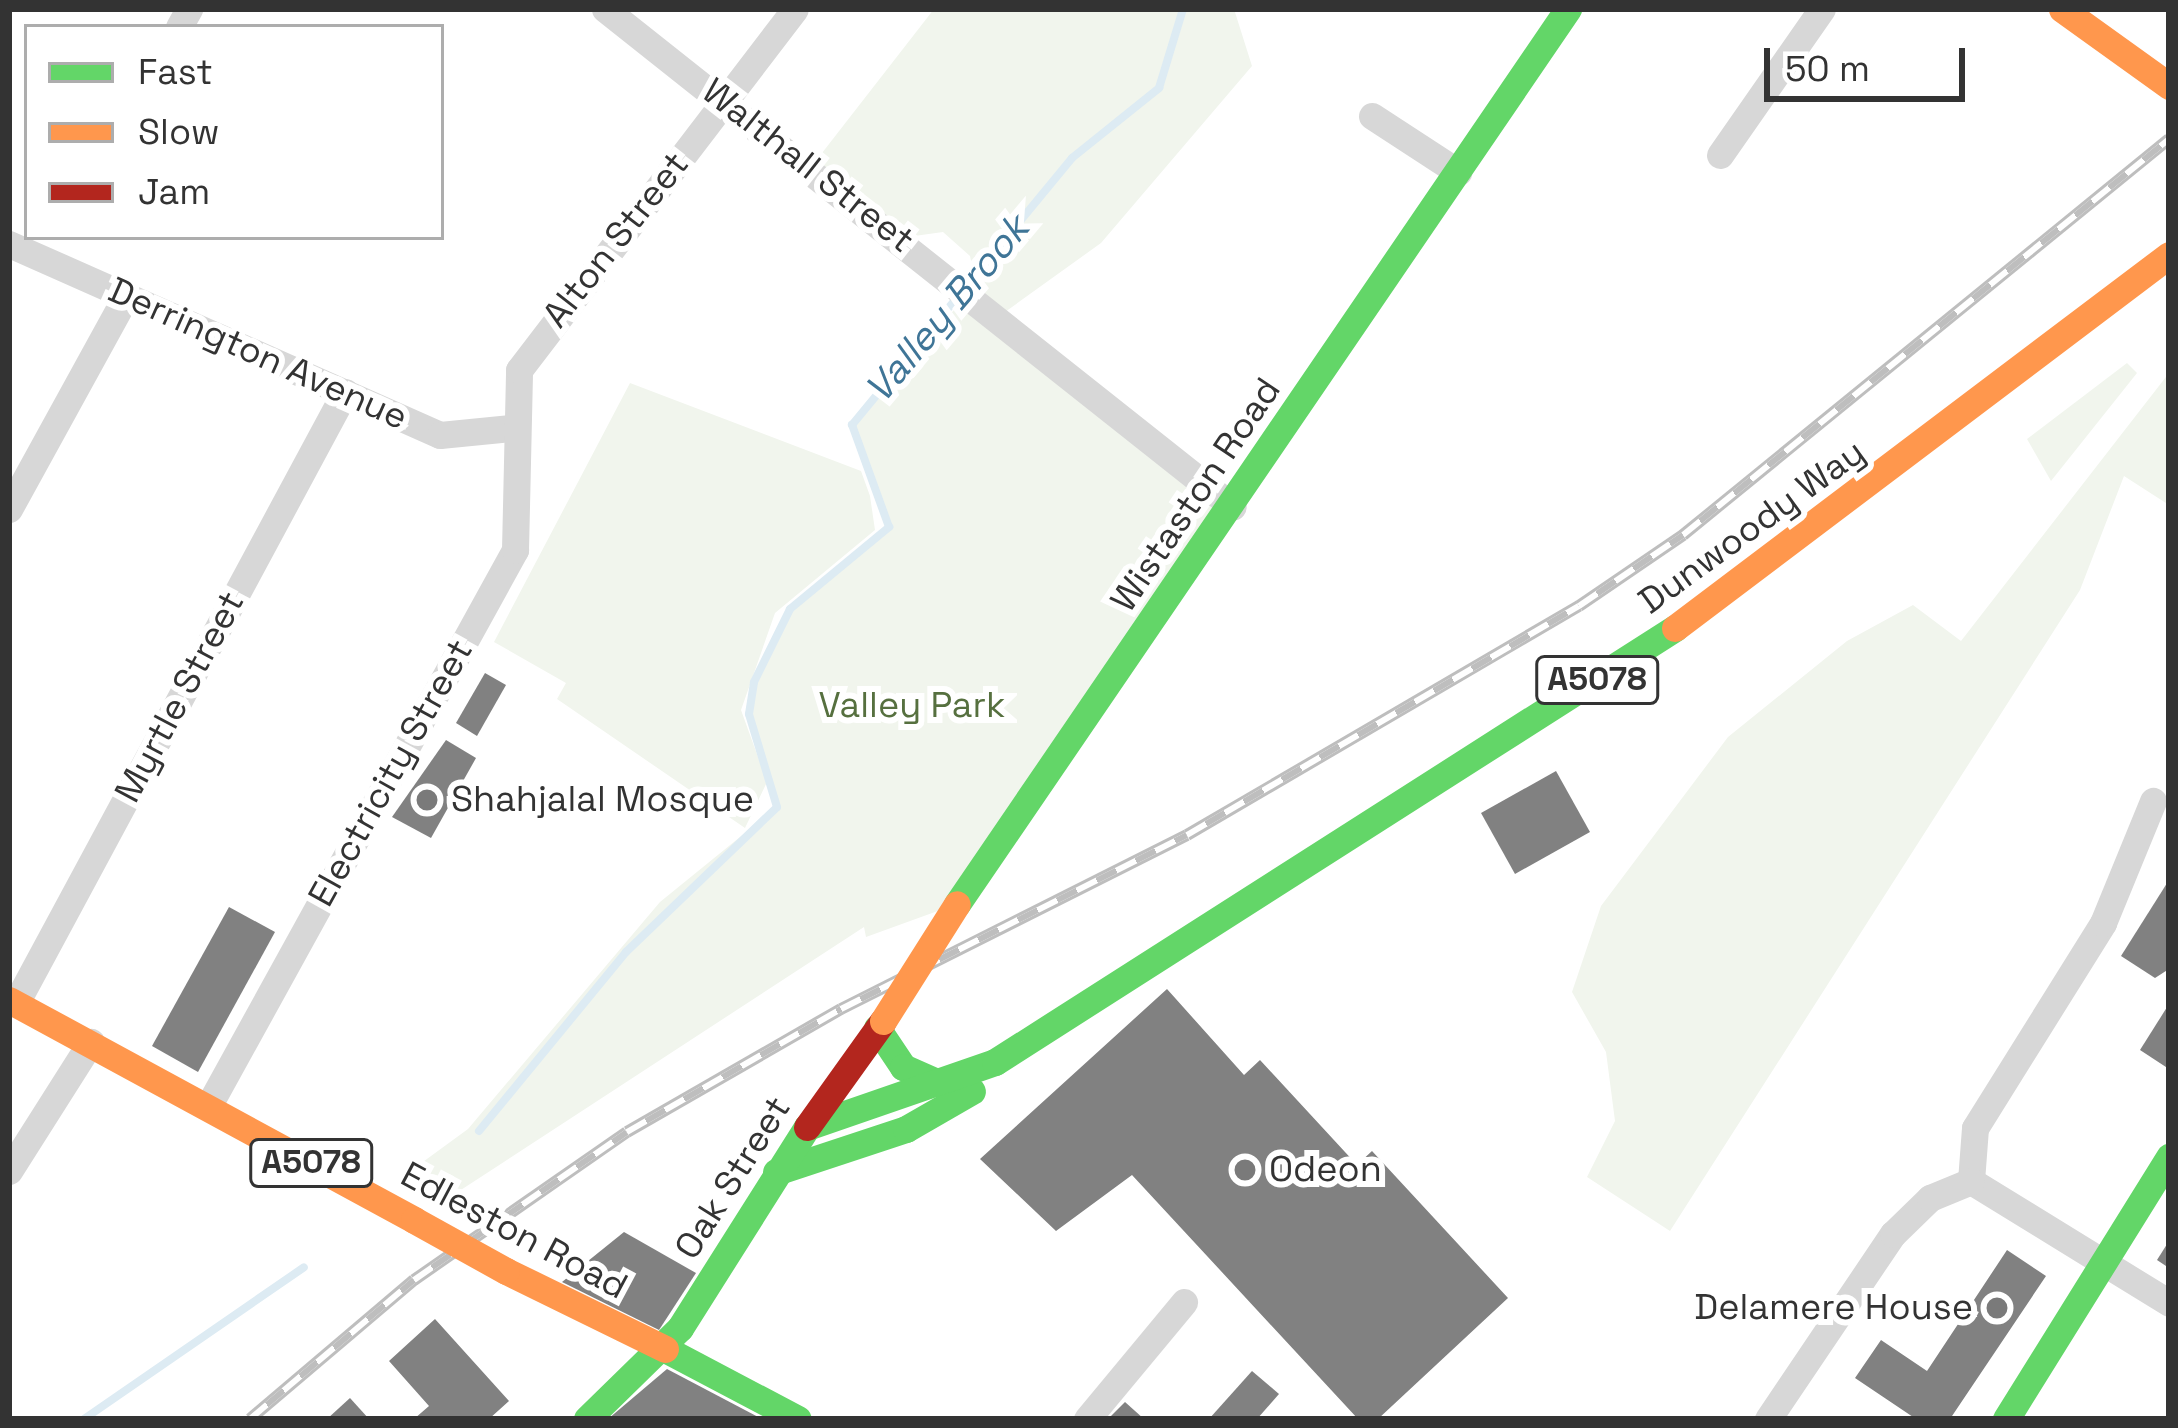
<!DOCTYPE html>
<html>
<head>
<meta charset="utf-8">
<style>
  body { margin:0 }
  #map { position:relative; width:2178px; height:1428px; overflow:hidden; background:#fff; font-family:"Space Grotesk",sans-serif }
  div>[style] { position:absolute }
  .green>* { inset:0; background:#f1f5ed }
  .stream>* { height:8px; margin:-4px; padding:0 4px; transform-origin:4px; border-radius:4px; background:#ddebf3 }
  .building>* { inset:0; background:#818181 }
  .street>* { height:27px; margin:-13.5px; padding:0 13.5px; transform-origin:13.5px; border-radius:13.5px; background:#d7d7d7 }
  .fast>* { height:27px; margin:-13.5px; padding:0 13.5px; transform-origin:13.5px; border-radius:13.5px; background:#63d668 }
  .slow>* { height:27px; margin:-13.5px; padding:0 13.5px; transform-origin:13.5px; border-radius:13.5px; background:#ff974d }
  .jam>* { height:27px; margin:-13.5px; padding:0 13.5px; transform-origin:13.5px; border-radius:13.5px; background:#b3261e }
  .rail>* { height:12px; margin-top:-6px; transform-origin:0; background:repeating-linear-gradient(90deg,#fff 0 22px,#bebebe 0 44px); box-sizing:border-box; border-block:3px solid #bebebe }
  .slow-bridge>* { height:27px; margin:-13.5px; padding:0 13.5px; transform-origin:13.5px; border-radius:13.5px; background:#ff974d }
  .dots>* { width:33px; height:33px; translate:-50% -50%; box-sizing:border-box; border:6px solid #fff; border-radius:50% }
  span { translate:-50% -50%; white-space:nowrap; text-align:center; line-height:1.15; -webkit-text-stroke:12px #fff; paint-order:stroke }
  .shield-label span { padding:3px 9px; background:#fff; border:3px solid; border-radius:9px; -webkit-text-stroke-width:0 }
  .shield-label { font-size:33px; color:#333; font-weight:700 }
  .street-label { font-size:36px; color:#333 }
  .park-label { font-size:36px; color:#56703f }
  .poi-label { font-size:36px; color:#333 }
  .left { translate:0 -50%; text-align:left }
  .right { translate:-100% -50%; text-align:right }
  .water-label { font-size:39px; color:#3f7597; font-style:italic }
  .frame { position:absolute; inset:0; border:12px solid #333; pointer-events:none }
  .legend { position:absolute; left:24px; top:24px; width:420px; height:216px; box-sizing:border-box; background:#fff; border:3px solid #adadad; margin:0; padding:15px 21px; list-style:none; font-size:36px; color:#333 }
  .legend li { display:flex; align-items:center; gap:24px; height:60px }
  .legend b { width:60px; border:3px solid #adadad }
  .scale { position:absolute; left:1764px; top:48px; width:201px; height:54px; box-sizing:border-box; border:6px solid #333; border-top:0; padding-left:15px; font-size:36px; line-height:42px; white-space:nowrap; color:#333; -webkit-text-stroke:9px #fff; paint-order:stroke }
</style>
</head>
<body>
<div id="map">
  <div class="green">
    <i style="clip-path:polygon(934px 9px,1234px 9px,1252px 66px,1101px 243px,998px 317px,1233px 507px,957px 904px,866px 937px,864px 927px,447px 1199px,405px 1175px,468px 1129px,660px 902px,777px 807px,749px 714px,754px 682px,790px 609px,889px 527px,852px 425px,954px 310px,979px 300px,970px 256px,943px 232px,900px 238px,815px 162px)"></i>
    <i style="clip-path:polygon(2127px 363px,2137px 373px,2051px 481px,2027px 439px)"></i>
    <i style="clip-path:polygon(2169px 373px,2169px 505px,2124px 476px,2080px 590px,1670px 1231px,1587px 1177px,1615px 1121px,1606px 1052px,1572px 992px,1601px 906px,1728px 737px,1847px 641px,1913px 605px,1961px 641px)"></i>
    <i style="clip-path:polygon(630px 383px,861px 471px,870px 496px,875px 530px,775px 613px,741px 710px,767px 782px,745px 828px,557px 699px,566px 683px,494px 642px)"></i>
  </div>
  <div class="stream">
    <i style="left:479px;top:1131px;width:232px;rotate:-50.6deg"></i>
    <i style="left:626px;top:952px;width:209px;rotate:-43.8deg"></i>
    <i style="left:777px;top:807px;width:97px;rotate:-106.8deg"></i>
    <i style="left:749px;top:714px;width:32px;rotate:-81deg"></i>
    <i style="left:754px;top:682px;width:81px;rotate:-63.7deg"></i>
    <i style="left:790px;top:609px;width:129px;rotate:-39.6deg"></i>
    <i style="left:889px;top:527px;width:109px;rotate:-109.9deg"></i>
    <i style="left:852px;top:425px;width:346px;rotate:-50.5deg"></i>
    <i style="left:1072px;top:158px;width:112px;rotate:-38.8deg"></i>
    <i style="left:1159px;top:88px;width:83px;rotate:-73.1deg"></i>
    <i style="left:84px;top:1419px;width:267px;rotate:-34.6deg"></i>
  </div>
  <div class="building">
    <i style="clip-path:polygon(485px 673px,506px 685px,477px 736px,456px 723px)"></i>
    <i style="clip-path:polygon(446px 740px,476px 758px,431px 838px,392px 817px)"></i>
    <i style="clip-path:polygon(1556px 771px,1590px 832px,1515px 874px,1481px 813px)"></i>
    <i style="clip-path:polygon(2169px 880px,2169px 969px,2155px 978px,2121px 956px)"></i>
    <i style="clip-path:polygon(229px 907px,275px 932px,198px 1072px,152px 1046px)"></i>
    <i style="clip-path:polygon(1167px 989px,1244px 1075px,1260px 1060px,1357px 1165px,1372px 1151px,1508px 1298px,1378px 1419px,1358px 1419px,1132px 1175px,1056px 1231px,980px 1159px)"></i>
    <i style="clip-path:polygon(2169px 1004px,2169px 1069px,2140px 1050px)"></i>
    <i style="clip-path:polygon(624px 1232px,696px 1273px,659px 1330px,562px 1282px)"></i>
    <i style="clip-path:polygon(2169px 1241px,2169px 1268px,2157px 1260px)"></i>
    <i style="clip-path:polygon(2007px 1250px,2046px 1276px,1950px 1419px,1916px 1419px,1855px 1378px,1881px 1340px,1927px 1371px)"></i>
    <i style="clip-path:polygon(435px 1319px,509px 1401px,489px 1419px,414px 1419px,429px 1406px,389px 1361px)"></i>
    <i style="clip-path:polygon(667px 1369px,762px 1419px,608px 1419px)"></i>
    <i style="clip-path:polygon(1252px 1371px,1279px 1394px,1257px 1419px,1209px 1419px)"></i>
    <i style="clip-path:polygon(350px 1398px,369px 1419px,327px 1419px)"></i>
    <i style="clip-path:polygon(1125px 1402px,1144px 1419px,1108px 1419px)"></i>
  </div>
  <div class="street">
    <i style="left:605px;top:9px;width:801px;rotate:38.41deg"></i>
    <i style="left:179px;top:27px;width:21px;rotate:-61deg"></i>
    <i style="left:1372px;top:116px;width:103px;rotate:33.1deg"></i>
    <i style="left:1720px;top:155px;width:178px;rotate:-55.1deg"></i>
    <i style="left:9px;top:244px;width:471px;rotate:23.9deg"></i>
    <i style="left:440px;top:435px;width:72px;rotate:-5.6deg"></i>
    <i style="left:9px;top:509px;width:245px;rotate:-61.2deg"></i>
    <i style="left:16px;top:1003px;width:694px;rotate:-61.7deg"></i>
    <i style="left:209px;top:1105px;width:634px;rotate:-61.13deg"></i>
    <i style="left:515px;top:550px;width:180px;rotate:-88.7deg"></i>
    <i style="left:519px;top:370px;width:454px;rotate:-52.6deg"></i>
    <i style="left:9px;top:1171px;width:153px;rotate:-57.6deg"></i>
    <i style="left:1971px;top:1181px;width:53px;rotate:-85.7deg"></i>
    <i style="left:1975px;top:1128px;width:242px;rotate:-58deg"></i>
    <i style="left:2103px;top:923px;width:132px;rotate:-67.7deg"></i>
    <i style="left:1971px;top:1181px;width:233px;rotate:31.6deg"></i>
    <i style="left:1087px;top:1419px;width:152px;rotate:-50.3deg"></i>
    <i style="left:1768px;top:1419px;width:223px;rotate:-56deg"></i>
    <i style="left:1893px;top:1234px;width:52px;rotate:-44.2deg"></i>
    <i style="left:1930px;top:1198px;width:44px;rotate:-22.5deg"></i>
  </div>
  <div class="fast">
    <i style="left:957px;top:904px;width:1084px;rotate:-55.68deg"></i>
    <i style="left:877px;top:1028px;width:47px;rotate:56.3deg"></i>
    <i style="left:903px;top:1067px;width:39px;rotate:24deg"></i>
    <i style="left:776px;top:1172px;width:137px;rotate:-18.3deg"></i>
    <i style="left:906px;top:1129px;width:76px;rotate:-29.9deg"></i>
    <i style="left:665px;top:1349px;width:150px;rotate:27.8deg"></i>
    <i style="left:587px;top:1419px;width:130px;rotate:-44.4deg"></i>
    <i style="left:680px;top:1328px;width:238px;rotate:-57.7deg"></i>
    <i style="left:807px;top:1127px;width:199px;rotate:-19.1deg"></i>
    <i style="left:995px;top:1062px;width:807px;rotate:-32.55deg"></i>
    <i style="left:2006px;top:1419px;width:309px;rotate:-58.1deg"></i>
  </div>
  <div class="slow">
    <i style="left:2062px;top:9px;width:132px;rotate:35.7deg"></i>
    <i style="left:1675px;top:628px;width:619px;rotate:-37.06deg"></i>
    <i style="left:9px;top:1000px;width:461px;rotate:28.5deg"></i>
    <i style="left:506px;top:1271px;width:177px;rotate:26.1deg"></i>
  </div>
  <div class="jam">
    <i style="left:807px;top:1127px;width:130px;rotate:-54.4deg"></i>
  </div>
  <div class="rail">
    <i style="left:250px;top:1419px;width:215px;rotate:-40.3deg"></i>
    <i style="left:414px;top:1280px;width:259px;rotate:-34.8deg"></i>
    <i style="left:627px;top:1132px;width:247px;rotate:-29.9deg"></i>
    <i style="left:841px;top:1009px;width:387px;rotate:-26.7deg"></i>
    <i style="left:1187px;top:835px;width:454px;rotate:-30.3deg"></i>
    <i style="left:1579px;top:606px;width:126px;rotate:-34.3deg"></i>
    <i style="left:1683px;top:535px;width:627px;rotate:-39.17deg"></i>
  </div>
  <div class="slow-bridge">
    <i style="left:883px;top:1021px;width:138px;rotate:-57.7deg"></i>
    <i style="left:414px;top:1220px;width:105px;rotate:29deg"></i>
  </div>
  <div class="dots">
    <i style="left:427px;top:800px;background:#7a7a7a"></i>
    <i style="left:1245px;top:1170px;background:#7a7a7a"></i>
    <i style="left:1997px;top:1308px;background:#7a7a7a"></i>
  </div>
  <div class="shield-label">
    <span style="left:1597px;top:680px">A5078</span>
    <span style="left:311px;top:1163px">A5078</span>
  </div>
  <div class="street-label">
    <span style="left:808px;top:166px;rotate:38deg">Walthall Street</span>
    <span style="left:616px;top:240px;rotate:-52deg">Alton Street</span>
    <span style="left:258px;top:354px;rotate:24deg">Derrington Avenue</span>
    <span style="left:1196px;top:495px;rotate:-56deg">Wistaston Road</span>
    <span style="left:1752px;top:527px;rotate:-36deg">Dunwoody Way</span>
    <span style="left:180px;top:697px;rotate:-62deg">Myrtle Street</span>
    <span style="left:391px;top:773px;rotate:-61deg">Electricity Street</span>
    <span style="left:733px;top:1178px;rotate:-58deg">Oak Street</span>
    <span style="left:514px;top:1231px;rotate:28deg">Edleston Road</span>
  </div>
  <div class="park-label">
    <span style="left:912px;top:706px">Valley Park</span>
  </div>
  <div class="poi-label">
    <span class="left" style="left:451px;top:800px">Shahjalal Mosque</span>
    <span class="left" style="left:1269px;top:1170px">Odeon</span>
    <span class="right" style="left:1973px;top:1308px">Delamere House</span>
  </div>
  <div class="water-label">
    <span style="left:947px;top:309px;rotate:-50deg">Valley Brook</span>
  </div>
  <div class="frame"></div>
  <ul class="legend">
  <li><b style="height:15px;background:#63d668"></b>Fast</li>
  <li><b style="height:15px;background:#ff974d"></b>Slow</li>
  <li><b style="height:15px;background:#b3261e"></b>Jam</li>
  </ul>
  <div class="scale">50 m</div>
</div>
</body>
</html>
